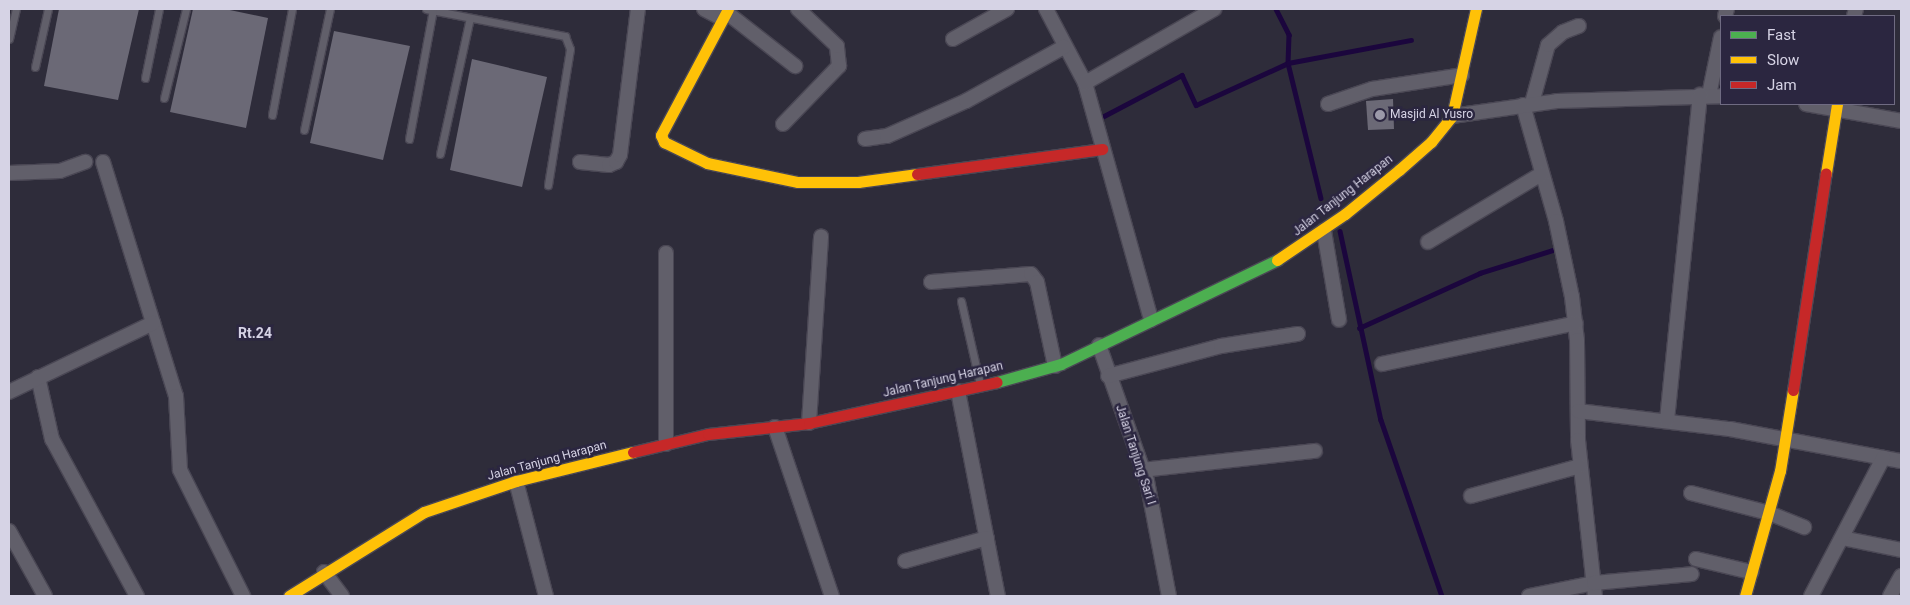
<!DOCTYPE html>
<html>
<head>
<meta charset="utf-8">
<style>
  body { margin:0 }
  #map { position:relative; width:1910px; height:605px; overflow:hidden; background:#2e2c3a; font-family:Roboto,sans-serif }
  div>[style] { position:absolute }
  .stream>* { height:4.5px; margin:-2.25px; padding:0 2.25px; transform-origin:2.25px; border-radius:2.25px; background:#1b063d }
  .building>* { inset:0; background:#6b6976 }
  .roads { filter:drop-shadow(1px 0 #4a4754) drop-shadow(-1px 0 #4a4754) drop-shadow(0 1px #4a4754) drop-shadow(0 -1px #4a4754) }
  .lane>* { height:7px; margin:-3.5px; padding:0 3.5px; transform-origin:3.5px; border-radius:3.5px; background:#615f6a }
  .street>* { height:14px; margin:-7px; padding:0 7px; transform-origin:7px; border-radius:7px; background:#615f6a }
  .fast>* { height:11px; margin:-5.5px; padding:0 5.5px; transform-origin:5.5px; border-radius:5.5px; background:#4caf50 }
  .slow>* { height:11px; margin:-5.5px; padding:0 5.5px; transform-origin:5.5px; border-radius:5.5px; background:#ffc107 }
  .jam>* { height:11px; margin:-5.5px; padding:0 5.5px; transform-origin:5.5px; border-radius:5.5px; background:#c62828 }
  .dots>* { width:14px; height:14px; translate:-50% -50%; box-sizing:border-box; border:2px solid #2b2640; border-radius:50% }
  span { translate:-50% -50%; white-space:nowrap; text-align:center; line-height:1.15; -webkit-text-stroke:5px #2b2640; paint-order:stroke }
  .poi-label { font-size:12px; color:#d6d3e5 }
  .left { translate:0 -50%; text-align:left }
  .street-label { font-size:12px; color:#d6d3e5 }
  .neighbourhood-label { font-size:14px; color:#d6d3e5; font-weight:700 }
  .frame { position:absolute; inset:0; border:10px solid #d6d3e5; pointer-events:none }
  .legend { position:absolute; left:1720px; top:15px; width:175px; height:90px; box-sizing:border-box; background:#2b2640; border:1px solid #6f6b82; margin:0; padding:6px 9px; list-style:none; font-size:15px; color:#d6d3e5 }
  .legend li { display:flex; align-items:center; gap:10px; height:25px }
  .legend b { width:25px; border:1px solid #6f6b82 }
</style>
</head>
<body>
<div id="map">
  <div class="stream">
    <i style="left:1276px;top:9px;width:29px;rotate:63deg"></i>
    <i style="left:1289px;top:35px;width:28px;rotate:92deg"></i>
    <i style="left:1288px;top:63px;width:139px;rotate:76.3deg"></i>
    <i style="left:1102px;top:117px;width:90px;rotate:-27.7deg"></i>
    <i style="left:1182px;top:75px;width:33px;rotate:65deg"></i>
    <i style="left:1196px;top:105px;width:101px;rotate:-24.5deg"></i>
    <i style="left:1288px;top:63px;width:125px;rotate:-10.6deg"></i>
    <i style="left:1340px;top:231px;width:193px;rotate:77.8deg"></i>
    <i style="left:1381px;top:420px;width:186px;rotate:70.9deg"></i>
    <i style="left:1359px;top:328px;width:133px;rotate:-24.4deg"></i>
    <i style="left:1480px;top:273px;width:77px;rotate:-17.5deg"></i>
  </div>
  <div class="building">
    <i style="clip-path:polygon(59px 9px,139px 9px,118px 100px,44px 86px)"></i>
    <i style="clip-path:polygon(193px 9px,225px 9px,268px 18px,246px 128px,170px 112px)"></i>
    <i style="clip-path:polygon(334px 31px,410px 46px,383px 160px,310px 143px)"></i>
    <i style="clip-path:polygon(472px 59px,547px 77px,522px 187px,450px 170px)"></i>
    <i style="clip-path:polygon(1393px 99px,1394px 129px,1368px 130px,1366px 101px)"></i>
  </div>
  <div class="roads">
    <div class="lane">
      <i style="left:426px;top:9px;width:142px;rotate:11deg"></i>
      <i style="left:565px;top:36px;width:14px;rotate:69deg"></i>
      <i style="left:570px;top:49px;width:138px;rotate:99.2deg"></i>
      <i style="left:9px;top:39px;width:31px;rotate:-77deg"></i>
      <i style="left:35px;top:67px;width:59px;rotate:-77.4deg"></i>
      <i style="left:145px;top:78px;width:70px;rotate:-78.5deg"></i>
      <i style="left:164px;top:98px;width:92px;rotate:-76.1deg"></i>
      <i style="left:272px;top:115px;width:108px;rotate:-79.3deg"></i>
      <i style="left:304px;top:130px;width:124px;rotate:-77.9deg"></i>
      <i style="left:409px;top:139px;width:131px;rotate:-79.5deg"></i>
      <i style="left:440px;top:154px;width:139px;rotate:-77.6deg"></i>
      <i style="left:961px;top:301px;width:85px;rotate:77.1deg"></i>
    </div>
    <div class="street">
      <i style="left:704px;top:9px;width:19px;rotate:28deg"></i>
      <i style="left:1046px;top:9px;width:84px;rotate:62.2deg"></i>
      <i style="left:1085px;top:83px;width:246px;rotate:74.4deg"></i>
      <i style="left:726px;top:12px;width:88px;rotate:38deg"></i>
      <i style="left:1725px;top:16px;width:7px;rotate:-74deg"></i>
      <i style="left:1854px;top:16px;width:7px;rotate:-74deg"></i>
      <i style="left:953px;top:39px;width:62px;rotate:-29.1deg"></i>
      <i style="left:1085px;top:83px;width:149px;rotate:-29.8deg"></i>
      <i style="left:1709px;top:95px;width:59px;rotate:-78.3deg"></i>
      <i style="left:1532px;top:103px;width:60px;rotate:-74.6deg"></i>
      <i style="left:1548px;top:45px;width:20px;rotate:-41deg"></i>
      <i style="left:1563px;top:32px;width:17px;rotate:-21deg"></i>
      <i style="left:1328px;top:104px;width:46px;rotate:-18.8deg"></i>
      <i style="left:1372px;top:89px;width:91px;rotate:-8.8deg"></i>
      <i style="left:1806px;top:104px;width:97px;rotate:10.1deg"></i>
      <i style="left:1523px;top:105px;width:121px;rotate:74.1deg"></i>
      <i style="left:1556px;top:221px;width:78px;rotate:78.1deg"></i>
      <i style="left:1572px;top:297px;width:43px;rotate:83.4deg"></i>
      <i style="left:1577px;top:340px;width:100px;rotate:89.4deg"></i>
      <i style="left:1578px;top:440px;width:157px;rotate:83.8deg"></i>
      <i style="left:1452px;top:116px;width:106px;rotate:-8.1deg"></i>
      <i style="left:1557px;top:101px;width:164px;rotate:-1.7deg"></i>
      <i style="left:783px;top:124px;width:81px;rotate:-46deg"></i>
      <i style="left:839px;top:66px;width:20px;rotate:-96deg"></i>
      <i style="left:837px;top:46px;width:54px;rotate:-136.5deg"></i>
      <i style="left:865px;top:139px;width:22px;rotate:-8deg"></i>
      <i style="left:887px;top:136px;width:86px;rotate:-23.9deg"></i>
      <i style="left:966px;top:101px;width:112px;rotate:-28.9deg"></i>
      <i style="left:103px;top:162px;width:245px;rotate:72.7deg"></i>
      <i style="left:176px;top:396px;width:74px;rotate:86.9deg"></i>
      <i style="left:180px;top:470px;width:141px;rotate:63.4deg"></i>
      <i style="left:580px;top:162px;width:29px;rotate:6deg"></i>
      <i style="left:609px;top:165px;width:8px;rotate:-23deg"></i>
      <i style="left:616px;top:162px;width:8px;rotate:-60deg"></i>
      <i style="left:620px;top:155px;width:147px;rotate:-83deg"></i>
      <i style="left:9px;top:173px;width:51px;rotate:-2.2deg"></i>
      <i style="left:60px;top:171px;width:27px;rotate:-20deg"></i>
      <i style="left:1324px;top:231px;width:90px;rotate:80.4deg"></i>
      <i style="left:1428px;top:242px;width:132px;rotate:-31deg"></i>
      <i style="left:931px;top:282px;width:100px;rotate:-4.6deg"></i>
      <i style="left:1031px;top:274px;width:10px;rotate:53deg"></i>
      <i style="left:1037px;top:282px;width:86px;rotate:77.9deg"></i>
      <i style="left:1099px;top:345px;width:144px;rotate:70.6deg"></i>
      <i style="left:1147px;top:481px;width:117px;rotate:79.2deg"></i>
      <i style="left:1382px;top:364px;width:198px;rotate:-11.9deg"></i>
      <i style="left:1108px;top:376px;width:117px;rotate:-14.9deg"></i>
      <i style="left:1221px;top:346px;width:78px;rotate:-8.9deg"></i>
      <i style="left:38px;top:377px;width:64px;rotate:77.3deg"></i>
      <i style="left:52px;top:439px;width:179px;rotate:61.6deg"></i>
      <i style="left:958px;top:391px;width:209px;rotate:79deg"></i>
      <i style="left:9px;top:392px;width:160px;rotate:-25.6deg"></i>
      <i style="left:1578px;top:411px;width:153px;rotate:6.8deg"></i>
      <i style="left:1730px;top:429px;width:174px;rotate:10.6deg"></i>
      <i style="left:1667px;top:420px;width:327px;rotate:-84.2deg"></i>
      <i style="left:809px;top:423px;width:187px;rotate:-86.3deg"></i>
      <i style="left:775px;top:427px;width:178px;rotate:71.4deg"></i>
      <i style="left:666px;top:444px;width:191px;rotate:-90deg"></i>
      <i style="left:1142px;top:470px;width:174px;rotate:-6.3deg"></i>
      <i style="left:516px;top:481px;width:119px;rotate:75.4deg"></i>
      <i style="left:1691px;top:493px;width:81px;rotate:14.4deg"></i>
      <i style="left:1769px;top:513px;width:38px;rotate:22deg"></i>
      <i style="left:1471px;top:496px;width:113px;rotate:-15.4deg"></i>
      <i style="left:9px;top:531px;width:74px;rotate:61deg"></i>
      <i style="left:1842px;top:538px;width:60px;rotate:11.5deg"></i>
      <i style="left:1696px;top:559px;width:57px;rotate:13.3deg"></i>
      <i style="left:905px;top:561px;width:85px;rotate:-15.7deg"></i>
      <i style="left:324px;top:572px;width:30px;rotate:53deg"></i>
      <i style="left:1529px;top:596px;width:66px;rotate:-11.3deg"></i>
      <i style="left:1594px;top:583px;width:98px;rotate:-5.2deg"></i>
      <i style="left:1811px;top:596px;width:156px;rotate:-62.4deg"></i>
      <i style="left:1890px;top:596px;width:23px;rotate:-61deg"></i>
    </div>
    <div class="fast">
      <i style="left:997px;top:382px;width:66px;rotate:-15.7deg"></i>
      <i style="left:1061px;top:364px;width:240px;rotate:-25.7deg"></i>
    </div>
    <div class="slow">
      <i style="left:728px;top:9px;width:143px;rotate:118deg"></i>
      <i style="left:661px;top:135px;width:8px;rotate:67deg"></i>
      <i style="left:664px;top:142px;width:48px;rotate:26deg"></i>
      <i style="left:707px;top:163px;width:93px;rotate:11.8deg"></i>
      <i style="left:798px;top:182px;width:60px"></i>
      <i style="left:858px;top:182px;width:60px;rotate:-7.7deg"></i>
      <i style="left:1826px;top:173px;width:70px;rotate:-80.9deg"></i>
      <i style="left:1277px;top:260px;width:82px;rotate:-34.1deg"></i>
      <i style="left:1345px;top:214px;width:70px;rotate:-39.2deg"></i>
      <i style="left:1399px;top:170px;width:43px;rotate:-41.2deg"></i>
      <i style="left:1431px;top:142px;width:33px;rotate:-51deg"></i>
      <i style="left:1452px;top:116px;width:110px;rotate:-77.4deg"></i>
      <i style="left:289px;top:596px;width:159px;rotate:-31.9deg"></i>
      <i style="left:424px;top:512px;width:97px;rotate:-18.6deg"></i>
      <i style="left:516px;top:481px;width:121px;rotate:-13.9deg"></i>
      <i style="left:1745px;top:596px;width:130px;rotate:-74.4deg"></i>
      <i style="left:1780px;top:471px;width:82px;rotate:-80.9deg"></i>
    </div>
    <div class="jam">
      <i style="left:917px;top:174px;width:187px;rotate:-7.7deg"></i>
      <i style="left:1793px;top:390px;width:219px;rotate:-81.4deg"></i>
      <i style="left:633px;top:452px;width:77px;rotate:-13.5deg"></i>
      <i style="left:708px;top:434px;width:102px;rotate:-6.2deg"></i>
      <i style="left:809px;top:423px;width:192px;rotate:-12.3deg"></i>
    </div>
  </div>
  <div class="dots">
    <i style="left:1380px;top:115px;background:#9b99a9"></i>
  </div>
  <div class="poi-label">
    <span class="left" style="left:1390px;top:115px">Masjid Al Yusro</span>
  </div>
  <div class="street-label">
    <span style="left:1343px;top:196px;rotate:-38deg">Jalan Tanjung Harapan</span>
    <span style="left:943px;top:380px;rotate:-13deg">Jalan Tanjung Harapan</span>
    <span style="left:1135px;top:455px;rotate:72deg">Jalan Tanjung Sari I</span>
    <span style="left:547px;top:461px;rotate:-15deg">Jalan Tanjung Harapan</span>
  </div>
  <div class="neighbourhood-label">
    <span style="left:255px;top:333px">Rt.24</span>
  </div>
  <div class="frame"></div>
  <ul class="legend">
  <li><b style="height:6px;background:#4caf50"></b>Fast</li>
  <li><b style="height:6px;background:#ffc107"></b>Slow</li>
  <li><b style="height:6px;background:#c62828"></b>Jam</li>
  </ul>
</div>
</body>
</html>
